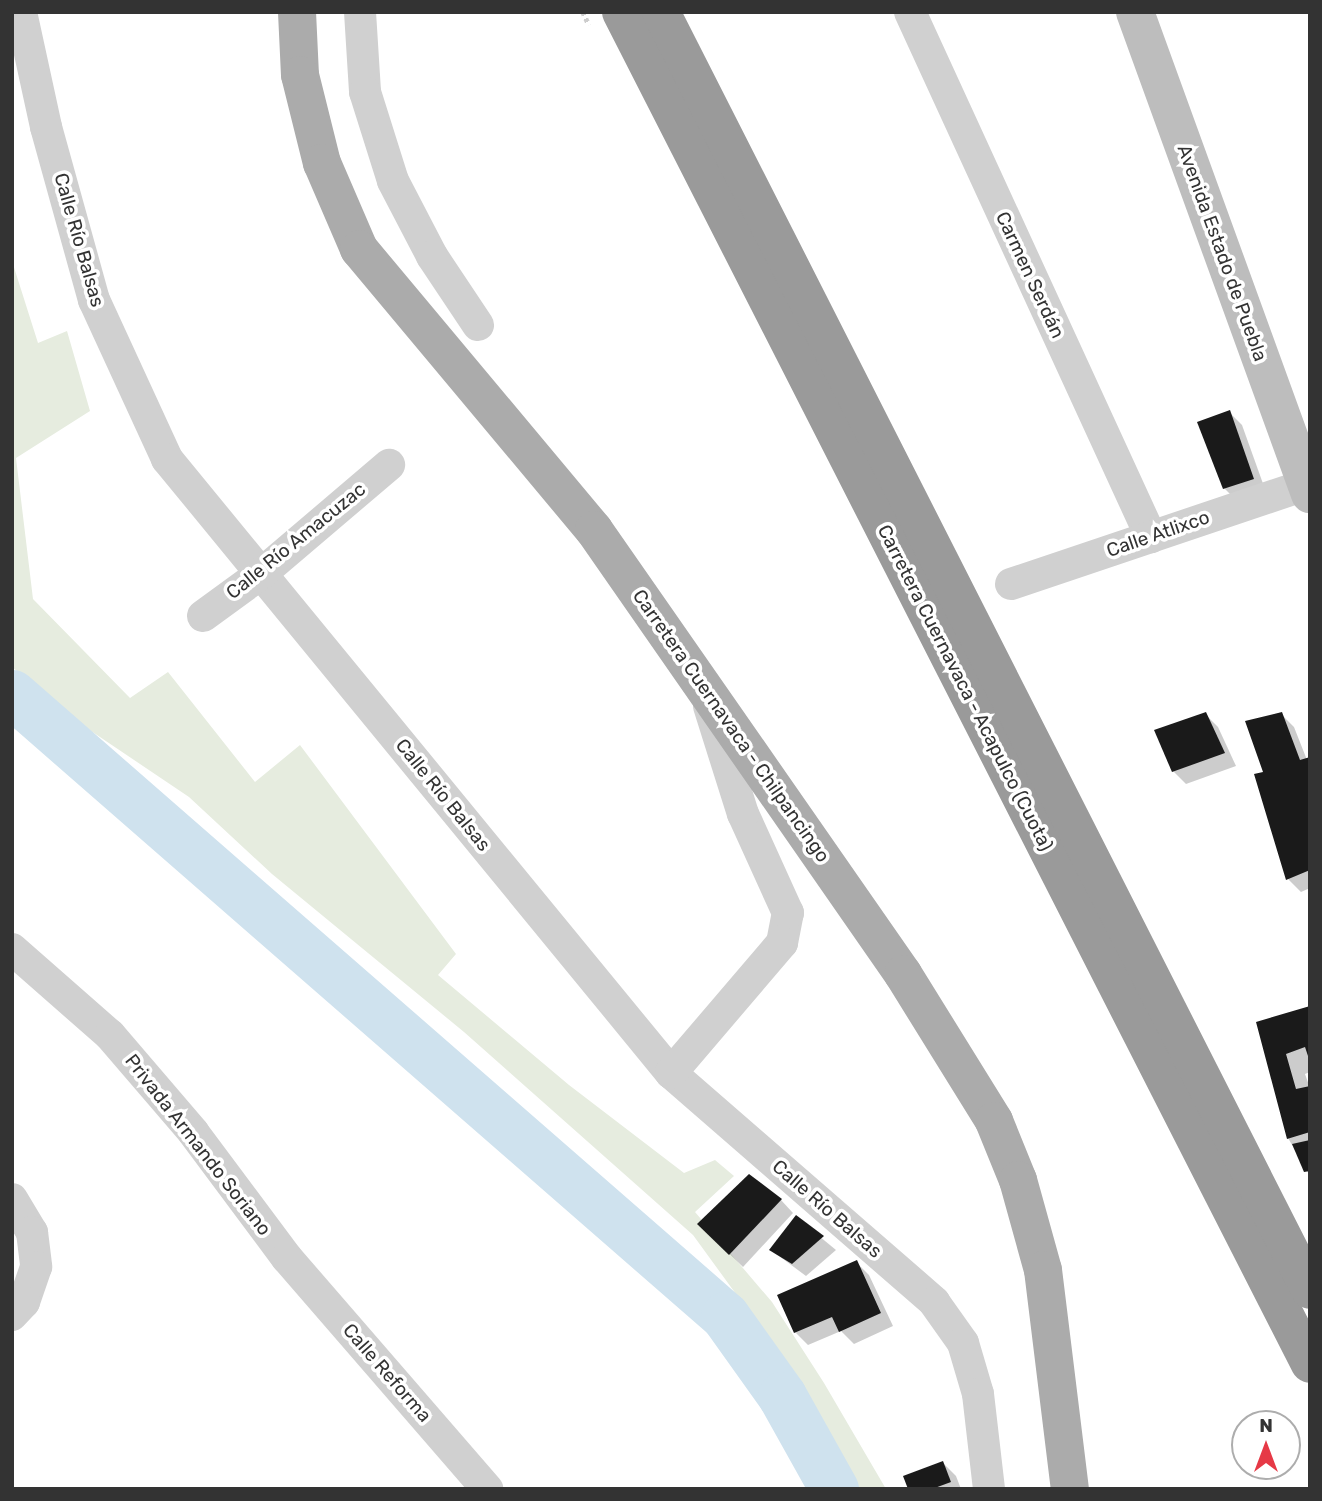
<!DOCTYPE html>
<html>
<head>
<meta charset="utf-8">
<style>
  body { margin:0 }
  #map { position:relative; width:1322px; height:1501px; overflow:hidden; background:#fff; font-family:Rubik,sans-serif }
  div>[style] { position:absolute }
  .green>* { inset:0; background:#e6ecdf }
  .shadow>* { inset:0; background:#0003 }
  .river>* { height:49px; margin:-24.5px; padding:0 24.5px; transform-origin:24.5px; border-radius:24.5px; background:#cfe2ee }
  .building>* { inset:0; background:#1a1a1a }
  .path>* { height:4.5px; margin-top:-2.25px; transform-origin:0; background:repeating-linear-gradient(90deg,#cdcdcd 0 3.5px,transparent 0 7px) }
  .street>* { height:32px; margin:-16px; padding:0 16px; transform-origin:16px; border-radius:16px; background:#d0d0d0 }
  .secondary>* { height:38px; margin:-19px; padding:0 19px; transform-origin:19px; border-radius:19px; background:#bdbdbd }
  .primary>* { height:38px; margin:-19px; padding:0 19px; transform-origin:19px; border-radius:19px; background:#ababab }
  .highway>* { height:38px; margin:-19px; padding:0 19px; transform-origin:19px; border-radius:19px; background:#9a9a9a }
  span { translate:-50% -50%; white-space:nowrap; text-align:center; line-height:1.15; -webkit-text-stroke:7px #fff; paint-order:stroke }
  .street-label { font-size:19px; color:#333 }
  .frame { position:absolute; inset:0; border:14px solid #333; pointer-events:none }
  .north { position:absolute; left:1231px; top:1410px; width:70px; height:70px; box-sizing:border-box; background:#fff; border:2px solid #adadad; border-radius:50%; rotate:0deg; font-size:19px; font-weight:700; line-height:28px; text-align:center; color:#333 }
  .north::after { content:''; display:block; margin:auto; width:24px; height:32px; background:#e63946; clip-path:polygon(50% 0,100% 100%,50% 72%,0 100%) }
</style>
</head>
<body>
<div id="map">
  <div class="green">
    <i style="clip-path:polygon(12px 261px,38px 343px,67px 331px,90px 411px,16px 458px,33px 599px,130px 698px,168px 672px,255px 782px,300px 745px,456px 954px,438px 975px,569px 1085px,684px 1173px,715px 1160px,734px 1176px,695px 1212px,772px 1302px,824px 1383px,886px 1489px,844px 1489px,792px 1371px,693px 1235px,464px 1032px,272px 874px,189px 797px,91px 731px,12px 667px)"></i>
  </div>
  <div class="shadow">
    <i style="clip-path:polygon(1229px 412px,1242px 425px,1266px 492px,1237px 501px,1224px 488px)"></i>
    <i style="clip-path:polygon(1205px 714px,1218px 727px,1236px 766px,1186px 784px,1173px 771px)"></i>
    <i style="clip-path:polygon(1281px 714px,1294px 727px,1307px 760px,1310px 759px,1310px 888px,1301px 892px,1288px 879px,1275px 838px,1266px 773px)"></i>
    <i style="clip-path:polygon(1310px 1008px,1310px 1072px,1305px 1074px,1310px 1088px,1310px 1176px,1288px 1138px,1258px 1024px)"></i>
    <i style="clip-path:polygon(781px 1200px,793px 1213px,743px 1267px,699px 1224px)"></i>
    <i style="clip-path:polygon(796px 1217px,836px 1250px,806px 1276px,771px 1250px)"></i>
    <i style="clip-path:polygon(856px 1262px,869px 1275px,893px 1326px,854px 1344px,841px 1331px,808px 1345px,795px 1332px)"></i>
    <i style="clip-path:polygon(943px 1463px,956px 1476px,961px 1489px,910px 1489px)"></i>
  </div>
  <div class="river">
    <i style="left:12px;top:694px;width:946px;rotate:41.1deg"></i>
    <i style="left:725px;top:1316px;width:98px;rotate:54.5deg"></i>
    <i style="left:782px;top:1396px;width:107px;rotate:60.8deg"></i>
  </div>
  <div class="building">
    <i style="clip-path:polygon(1230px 410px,1254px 479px,1223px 489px,1197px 422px)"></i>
    <i style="clip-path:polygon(1206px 712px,1225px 753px,1172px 772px,1154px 730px)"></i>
    <i style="clip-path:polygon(1282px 712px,1300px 760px,1310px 757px,1310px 870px,1286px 880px,1254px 774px,1263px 772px,1245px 721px)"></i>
    <i style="clip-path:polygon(1310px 1006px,1310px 1062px,1305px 1047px,1286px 1054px,1296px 1089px,1310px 1086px,1310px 1132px,1287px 1139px,1256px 1022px)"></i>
    <i style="clip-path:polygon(1310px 1140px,1310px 1171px,1304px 1172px,1292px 1144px)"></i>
    <i style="clip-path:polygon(749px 1174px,782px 1199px,729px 1255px,697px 1224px)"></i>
    <i style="clip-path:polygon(796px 1215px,824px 1236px,792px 1264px,769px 1250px)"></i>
    <i style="clip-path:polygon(857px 1260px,881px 1313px,839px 1332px,832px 1317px,794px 1333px,777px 1295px)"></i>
    <i style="clip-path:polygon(943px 1461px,951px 1482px,932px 1489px,908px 1489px,903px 1476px)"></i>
  </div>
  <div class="path">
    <i style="left:583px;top:12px;width:14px;rotate:65deg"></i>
  </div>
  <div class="street">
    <i style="left:21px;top:12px;width:118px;rotate:77.7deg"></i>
    <i style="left:46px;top:127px;width:180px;rotate:74.5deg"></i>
    <i style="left:94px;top:300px;width:175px;rotate:65.3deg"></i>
    <i style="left:167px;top:459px;width:794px;rotate:50.62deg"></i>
    <i style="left:671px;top:1073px;width:349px;rotate:41deg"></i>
    <i style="left:934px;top:1302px;width:50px;rotate:54.7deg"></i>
    <i style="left:963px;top:1343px;width:53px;rotate:73.6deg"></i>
    <i style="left:978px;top:1394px;width:96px;rotate:83.4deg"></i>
    <i style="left:360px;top:12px;width:80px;rotate:86.4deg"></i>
    <i style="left:365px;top:92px;width:93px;rotate:72.5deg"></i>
    <i style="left:393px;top:181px;width:85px;rotate:62.5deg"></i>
    <i style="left:432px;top:256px;width:83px;rotate:56.3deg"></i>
    <i style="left:910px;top:12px;width:578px;rotate:65.34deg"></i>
    <i style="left:1011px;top:584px;width:311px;rotate:-18.6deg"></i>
    <i style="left:203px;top:616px;width:73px;rotate:-36.1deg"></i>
    <i style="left:262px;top:573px;width:167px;rotate:-40.4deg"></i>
    <i style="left:12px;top:949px;width:130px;rotate:41.3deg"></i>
    <i style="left:110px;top:1035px;width:128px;rotate:49.4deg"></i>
    <i style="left:193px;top:1132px;width:157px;rotate:53.3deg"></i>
    <i style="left:287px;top:1258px;width:306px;rotate:49.1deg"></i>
    <i style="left:671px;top:1073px;width:171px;rotate:-49.5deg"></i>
    <i style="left:782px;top:943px;width:31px;rotate:-79deg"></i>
    <i style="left:788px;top:913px;width:109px;rotate:-114.4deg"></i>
    <i style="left:743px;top:814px;width:113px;rotate:-107.5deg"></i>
    <i style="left:12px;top:1199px;width:39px;rotate:59deg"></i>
    <i style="left:32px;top:1232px;width:35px;rotate:83deg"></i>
    <i style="left:36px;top:1267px;width:37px;rotate:109deg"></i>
    <i style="left:24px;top:1302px;width:18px;rotate:133deg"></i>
  </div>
  <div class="secondary">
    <i style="left:1135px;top:12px;width:513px;rotate:70.05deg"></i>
  </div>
  <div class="primary">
    <i style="left:297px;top:12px;width:63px;rotate:87.3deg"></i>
    <i style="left:300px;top:75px;width:91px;rotate:76deg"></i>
    <i style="left:322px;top:163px;width:94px;rotate:66.7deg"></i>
    <i style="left:359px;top:249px;width:366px;rotate:50.1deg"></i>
    <i style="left:594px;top:530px;width:541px;rotate:55.16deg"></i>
    <i style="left:903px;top:974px;width:173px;rotate:58.2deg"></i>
    <i style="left:994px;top:1121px;width:64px;rotate:67.9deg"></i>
    <i style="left:1018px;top:1180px;width:93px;rotate:74.5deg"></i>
    <i style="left:1043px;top:1270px;width:221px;rotate:83deg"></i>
  </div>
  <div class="highway">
    <i style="left:621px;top:12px;width:1517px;rotate:63deg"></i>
    <i style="left:661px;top:12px;width:1433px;rotate:63.08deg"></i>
  </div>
  <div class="street-label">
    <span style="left:79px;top:240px;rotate:74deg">Calle Río Balsas</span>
    <span style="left:1222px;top:253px;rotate:70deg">Avenida Estado de Puebla</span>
    <span style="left:1030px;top:275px;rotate:65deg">Carmen Serdán</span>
    <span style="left:1158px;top:534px;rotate:-19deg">Calle Atlixco</span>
    <span style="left:296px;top:541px;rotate:-39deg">Calle Río Amacuzac</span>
    <span style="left:965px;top:688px;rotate:63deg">Carretera Cuernavaca - Acapulco (Cuota)</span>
    <span style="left:731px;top:726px;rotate:55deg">Carretera Cuernavaca - Chilpancingo</span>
    <span style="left:443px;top:795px;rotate:51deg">Calle Río Balsas</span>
    <span style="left:198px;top:1145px;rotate:52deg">Privada Armando Soriano</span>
    <span style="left:827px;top:1209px;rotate:41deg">Calle Río Balsas</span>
    <span style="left:387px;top:1373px;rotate:49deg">Calle Reforma</span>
  </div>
  <div class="frame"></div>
  <div class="north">N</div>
</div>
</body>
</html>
